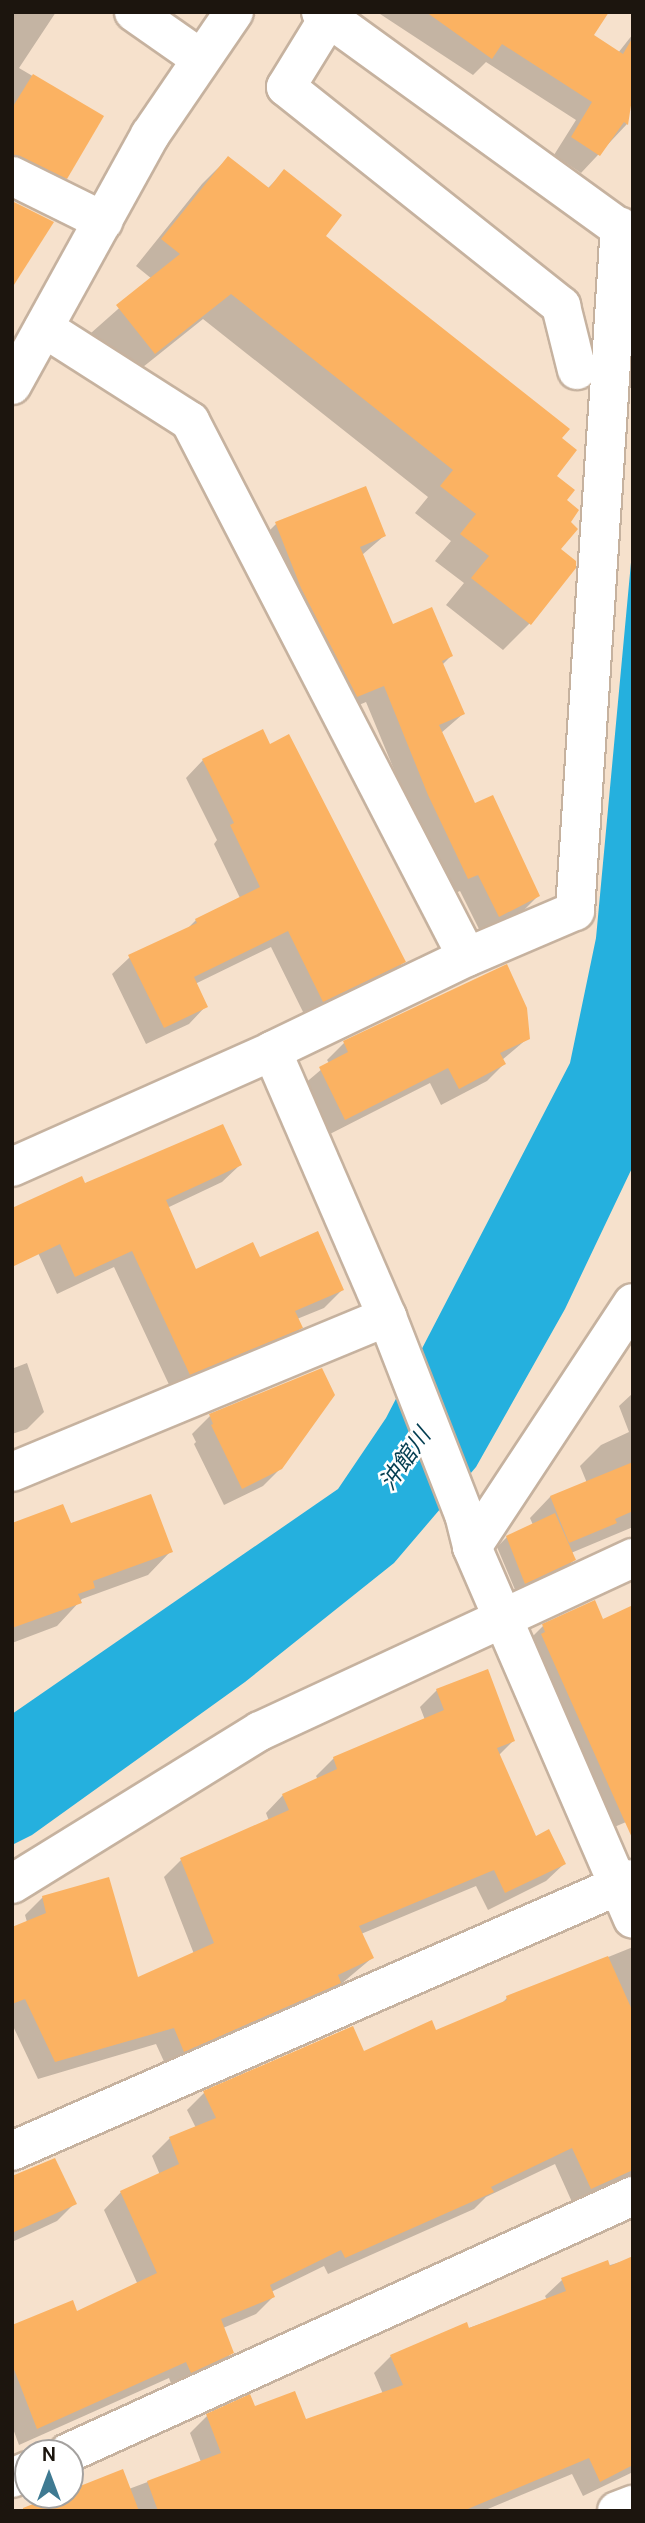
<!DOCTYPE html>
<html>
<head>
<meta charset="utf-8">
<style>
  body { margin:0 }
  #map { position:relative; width:645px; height:2523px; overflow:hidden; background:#f6e1cc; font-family:"DM Sans","Noto Sans JP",sans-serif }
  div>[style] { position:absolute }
  .water>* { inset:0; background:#25b0de }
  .shadow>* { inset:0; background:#0003 }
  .building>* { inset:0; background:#fbb262 }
  .roads { filter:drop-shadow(2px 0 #c6b29f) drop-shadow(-2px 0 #c6b29f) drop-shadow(0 2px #c6b29f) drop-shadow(0 -2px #c6b29f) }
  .minor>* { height:38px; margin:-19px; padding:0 19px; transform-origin:19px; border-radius:19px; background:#fff }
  span { translate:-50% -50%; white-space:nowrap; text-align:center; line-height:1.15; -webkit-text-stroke:5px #fff; paint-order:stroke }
  .water-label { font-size:23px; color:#043e51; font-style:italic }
  .frame { position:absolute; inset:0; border:14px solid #1c150e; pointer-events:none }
  .north { position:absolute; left:14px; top:2439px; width:70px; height:70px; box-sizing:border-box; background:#fff; border:2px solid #a4a19f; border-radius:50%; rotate:0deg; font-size:19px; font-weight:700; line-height:28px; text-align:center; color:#1c150e }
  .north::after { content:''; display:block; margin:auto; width:24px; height:32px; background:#3f7a92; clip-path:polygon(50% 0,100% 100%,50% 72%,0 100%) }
</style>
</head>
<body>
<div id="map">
  <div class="water">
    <i style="clip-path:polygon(633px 541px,633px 1166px,565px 1309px,476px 1467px,394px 1563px,245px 1682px,32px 1835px,12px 1845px,12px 1714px,338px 1489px,386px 1418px,570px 1063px,596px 938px)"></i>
  </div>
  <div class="shadow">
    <i style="clip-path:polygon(12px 12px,56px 12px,19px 68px,102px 117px,66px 178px,46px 197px,12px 182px)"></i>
    <i style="clip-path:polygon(377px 12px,607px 12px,592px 36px,618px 53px,633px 34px,633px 79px,627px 124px,581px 173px,554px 155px,576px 120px,486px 62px,473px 75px)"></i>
    <i style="clip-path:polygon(228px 158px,267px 189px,284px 172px,323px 236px,560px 438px,554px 476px,565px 500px,569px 523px,530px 623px,503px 650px,446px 605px,464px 583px,435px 561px,451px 541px,415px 513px,428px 497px,203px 319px,128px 379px,91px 333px,152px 279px,136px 266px,202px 184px)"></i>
    <i style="clip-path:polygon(276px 524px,384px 536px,362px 555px,392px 626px,451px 656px,442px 665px,463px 714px,441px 733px,475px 806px,538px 896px,521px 913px,481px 933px,460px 891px,451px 895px,412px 813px,366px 702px,340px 713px,259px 541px)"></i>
    <i style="clip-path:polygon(203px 760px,404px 962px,386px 979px,306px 1018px,271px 947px,195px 984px,206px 1006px,189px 1024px,146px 1044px,112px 974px,130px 957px,186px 930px,196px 920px,240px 898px,214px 844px,217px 840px,186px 778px)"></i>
    <i style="clip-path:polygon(528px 1038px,502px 1060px,504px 1064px,487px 1081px,441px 1105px,430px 1083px,328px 1135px,303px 1085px,329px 1063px,327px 1060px,344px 1043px)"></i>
    <i style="clip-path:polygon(240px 1165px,222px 1182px,167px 1208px,195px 1271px,259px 1259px,342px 1290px,324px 1308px,297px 1319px,301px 1328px,283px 1345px,172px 1391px,114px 1267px,57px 1294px,21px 1216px,84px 1185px)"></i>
    <i style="clip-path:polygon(12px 1360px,14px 1368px,27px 1363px,44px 1412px,27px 1429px,12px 1434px)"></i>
    <i style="clip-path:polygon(633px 1393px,633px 1527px,571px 1553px,574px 1560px,565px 1569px,516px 1592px,497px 1547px,507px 1537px,533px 1525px,530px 1518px,550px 1497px,587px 1483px,580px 1466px,601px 1445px,629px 1432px,619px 1406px)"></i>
    <i style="clip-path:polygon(210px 1416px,281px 1468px,263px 1486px,224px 1505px,194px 1444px,196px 1442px,192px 1434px)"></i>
    <i style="clip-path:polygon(12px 1525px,70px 1525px,171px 1551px,148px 1575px,82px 1599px,57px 1626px,12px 1643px)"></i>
    <i style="clip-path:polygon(602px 1621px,633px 1819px,605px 1831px,526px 1643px,543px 1626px)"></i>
    <i style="clip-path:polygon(437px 1690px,513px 1741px,498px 1756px,535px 1838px,564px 1864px,546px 1881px,488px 1910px,476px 1886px,361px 1934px,372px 1958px,322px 2000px,167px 2068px,156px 2044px,38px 2079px,12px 2024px,12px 1928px,27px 1922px,25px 1915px,43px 1897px,137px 1979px,194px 1954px,164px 1877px,181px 1860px,269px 1821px,266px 1813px,283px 1795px,318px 1780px,316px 1776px,334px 1758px,425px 1720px,420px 1707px)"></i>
    <i style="clip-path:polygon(633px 1947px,633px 2176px,572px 2202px,555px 2164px,486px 2197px,474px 2209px,328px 2274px,324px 2266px,271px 2292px,273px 2297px,256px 2314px,223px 2328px,232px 2353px,215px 2370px,173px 2389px,169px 2378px,19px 2445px,12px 2426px,12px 2327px,77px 2314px,138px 2285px,104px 2210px,121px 2192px,160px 2175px,152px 2156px,170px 2138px,196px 2128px,187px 2110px,204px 2093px,364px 2054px,436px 2032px,500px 2005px,507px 1998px)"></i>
    <i style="clip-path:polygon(12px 2178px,74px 2204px,57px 2221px,12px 2242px)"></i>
    <i style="clip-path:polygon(633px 2258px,633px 2472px,583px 2496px,572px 2474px,483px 2511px,70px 2511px,201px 2462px,190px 2433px,207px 2416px,254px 2409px,305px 2421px,383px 2394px,374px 2373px,391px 2356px,547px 2300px,545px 2296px,562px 2280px)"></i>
  </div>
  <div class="building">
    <i style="clip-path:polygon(426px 12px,609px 12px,594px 35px,623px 54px,633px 37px,633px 92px,628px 125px,624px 122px,600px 156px,571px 137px,592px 102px,502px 44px,492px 59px)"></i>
    <i style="clip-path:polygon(33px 74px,104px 116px,67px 179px,12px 154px,12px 108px)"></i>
    <i style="clip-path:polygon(228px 156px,269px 188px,284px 169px,342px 215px,326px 236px,570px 429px,562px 438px,577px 450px,557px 476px,575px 490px,567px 500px,579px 510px,571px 522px,578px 529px,561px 549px,576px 561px,576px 568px,531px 625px,471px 578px,489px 556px,460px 534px,476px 514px,440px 486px,453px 470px,231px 294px,155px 354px,116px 305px,180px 254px,161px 239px)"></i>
    <i style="clip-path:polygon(12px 201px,54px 222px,12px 288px)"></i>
    <i style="clip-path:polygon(366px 486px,386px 536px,360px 547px,393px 624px,432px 607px,453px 656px,442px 661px,465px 714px,439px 725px,475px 803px,493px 795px,540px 896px,499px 917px,478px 875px,468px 879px,428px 795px,384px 686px,357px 697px,301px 588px,275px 522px)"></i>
    <i style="clip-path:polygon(263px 729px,270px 744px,289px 734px,406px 962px,323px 1002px,288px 931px,194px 977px,208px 1007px,164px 1028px,128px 955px,197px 923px,195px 919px,260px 887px,230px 825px,234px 823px,202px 759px)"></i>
    <i style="clip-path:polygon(507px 964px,527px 1008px,530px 1039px,500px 1053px,506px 1064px,459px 1089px,448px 1068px,345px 1120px,319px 1067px,348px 1052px,343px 1041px)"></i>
    <i style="clip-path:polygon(223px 1124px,242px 1165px,166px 1200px,196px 1269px,253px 1242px,260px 1257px,318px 1231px,344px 1290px,295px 1311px,303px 1328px,190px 1375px,132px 1251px,75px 1277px,60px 1244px,12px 1267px,12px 1208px,82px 1176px,85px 1183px)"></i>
    <i style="clip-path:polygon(322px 1368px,335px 1395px,282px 1469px,242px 1489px,211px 1425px,213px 1424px,209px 1414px)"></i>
    <i style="clip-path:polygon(633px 1462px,633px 1511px,615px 1519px,617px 1523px,569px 1543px,550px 1496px)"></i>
    <i style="clip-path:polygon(151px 1494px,173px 1552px,93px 1581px,95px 1588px,78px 1594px,82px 1603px,12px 1628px,12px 1523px,63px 1504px,71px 1523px)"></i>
    <i style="clip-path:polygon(555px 1513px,576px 1560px,525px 1584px,506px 1536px)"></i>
    <i style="clip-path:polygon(595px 1600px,603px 1619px,633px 1605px,633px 1840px,541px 1634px,545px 1632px,542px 1624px)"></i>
    <i style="clip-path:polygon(488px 1669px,515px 1741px,497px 1748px,536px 1836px,549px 1829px,566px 1864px,505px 1893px,494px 1870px,359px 1926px,374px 1958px,338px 1975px,341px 1983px,184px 2052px,174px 2028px,55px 2062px,25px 1999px,12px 2004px,12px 1927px,46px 1913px,42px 1896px,109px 1877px,138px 1977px,214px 1943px,180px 1858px,289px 1810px,282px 1794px,337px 1769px,333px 1757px,444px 1710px,436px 1689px)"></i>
    <i style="clip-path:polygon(608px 1956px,633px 2012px,633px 2170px,591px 2189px,572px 2148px,491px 2187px,494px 2192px,345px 2258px,341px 2250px,270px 2285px,275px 2297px,221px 2319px,234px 2353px,191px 2373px,186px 2362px,37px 2429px,12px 2364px,12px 2325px,73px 2300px,77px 2311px,157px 2273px,120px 2191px,179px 2164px,169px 2137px,216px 2118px,203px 2091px,353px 2026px,364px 2051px,432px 2020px,436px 2030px,507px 2000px,506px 1996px)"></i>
    <i style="clip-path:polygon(55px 2158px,77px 2204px,12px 2233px,12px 2176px)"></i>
    <i style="clip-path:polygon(633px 2256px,633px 2465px,600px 2482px,589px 2458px,463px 2511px,158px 2511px,147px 2481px,221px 2453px,206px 2414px,250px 2394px,255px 2406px,295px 2391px,306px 2419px,403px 2385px,390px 2355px,467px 2322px,469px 2328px,566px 2291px,561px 2278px,608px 2260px,610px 2266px)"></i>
    <i style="clip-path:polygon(123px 2469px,139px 2511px,23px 2511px,23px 2508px,56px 2495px,70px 2495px,70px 2490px)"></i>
  </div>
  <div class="roads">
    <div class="minor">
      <i style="left:134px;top:12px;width:82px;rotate:35deg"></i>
      <i style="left:321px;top:12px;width:385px;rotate:35.9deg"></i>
      <i style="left:329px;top:17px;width:82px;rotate:121.6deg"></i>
      <i style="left:286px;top:87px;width:352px;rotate:38.5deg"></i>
      <i style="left:561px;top:306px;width:66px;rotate:76deg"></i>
      <i style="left:12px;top:176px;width:102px;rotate:26.3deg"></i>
      <i style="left:44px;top:328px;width:173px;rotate:32.5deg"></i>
      <i style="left:190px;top:421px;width:603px;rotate:62.67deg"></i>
      <i style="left:467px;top:957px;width:216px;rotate:154.3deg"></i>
      <i style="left:12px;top:385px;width:286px;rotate:-61.1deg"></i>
      <i style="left:150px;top:135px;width:149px;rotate:-55.7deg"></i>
      <i style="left:467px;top:957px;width:117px;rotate:-23.1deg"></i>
      <i style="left:575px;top:911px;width:686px;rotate:-86.24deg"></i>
      <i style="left:12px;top:1167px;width:285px;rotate:-24deg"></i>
      <i style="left:272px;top:1051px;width:290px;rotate:66.6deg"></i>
      <i style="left:387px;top:1317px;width:212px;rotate:68.7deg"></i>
      <i style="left:464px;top:1514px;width:34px;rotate:76deg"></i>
      <i style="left:472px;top:1547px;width:405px;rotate:66.6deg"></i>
      <i style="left:12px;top:1472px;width:406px;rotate:-22.5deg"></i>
      <i style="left:472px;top:1547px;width:292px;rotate:-56.6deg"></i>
      <i style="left:12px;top:1884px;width:291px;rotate:-31.7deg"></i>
      <i style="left:260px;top:1731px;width:411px;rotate:-24.9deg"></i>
      <i style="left:12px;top:2151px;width:678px;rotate:-23.65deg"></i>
      <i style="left:68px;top:2453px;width:621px;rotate:-24.46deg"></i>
      <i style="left:12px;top:2478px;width:17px;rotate:-24deg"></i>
      <i style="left:617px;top:2511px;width:17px;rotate:-21deg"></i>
    </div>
  </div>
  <div class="water-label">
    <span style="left:405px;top:1459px;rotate:-55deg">沖館川</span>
  </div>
  <div class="frame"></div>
  <div class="north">N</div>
</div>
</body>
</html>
